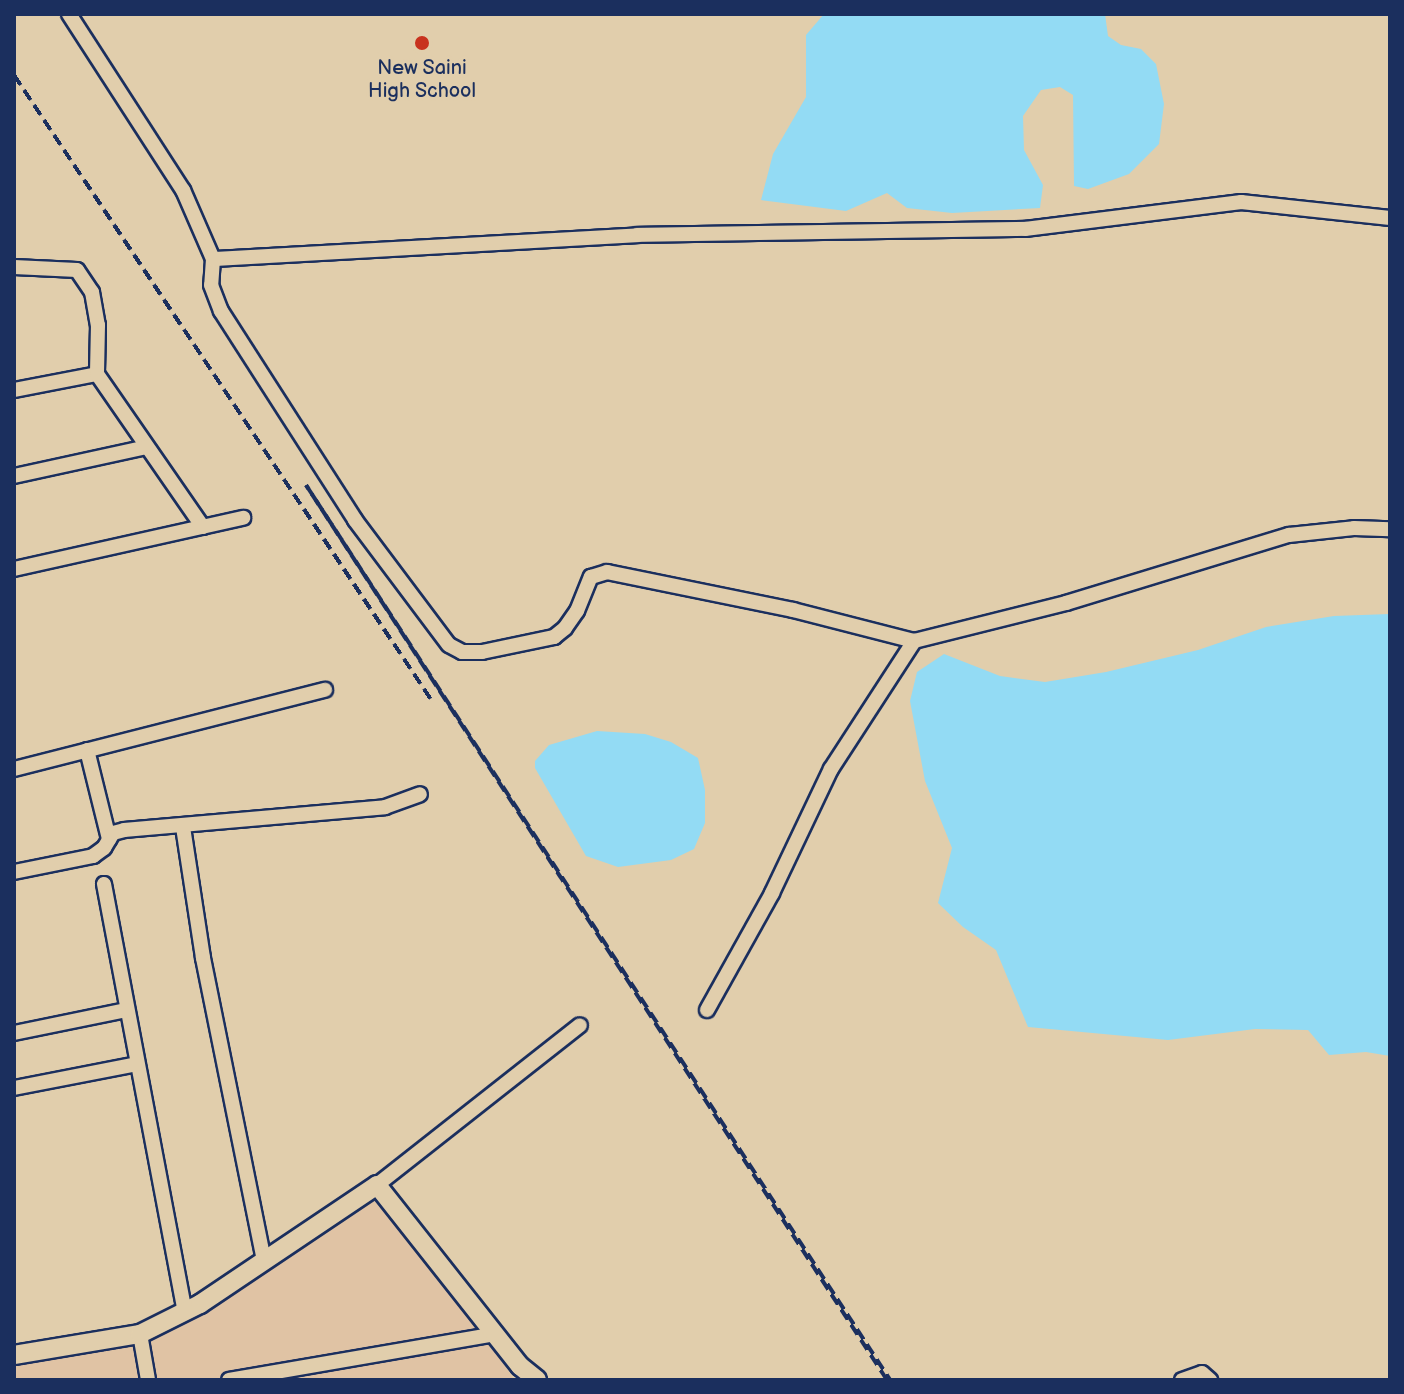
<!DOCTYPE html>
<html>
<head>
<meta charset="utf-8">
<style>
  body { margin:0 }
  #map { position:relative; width:1404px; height:1394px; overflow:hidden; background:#e1ceac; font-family:"Balsamiq Sans",sans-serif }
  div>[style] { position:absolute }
  .built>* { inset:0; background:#e0c3a4 }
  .water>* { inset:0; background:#93dbf4 }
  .roads { filter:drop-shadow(2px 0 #1b2f5e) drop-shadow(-2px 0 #1b2f5e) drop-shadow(0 2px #1b2f5e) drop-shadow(0 -2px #1b2f5e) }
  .street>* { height:14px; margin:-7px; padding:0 7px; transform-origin:7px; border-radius:7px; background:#e1ceac }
  .secondary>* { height:18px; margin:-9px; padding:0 9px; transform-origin:9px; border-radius:9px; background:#e1ceac }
  .rail>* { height:4px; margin-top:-2px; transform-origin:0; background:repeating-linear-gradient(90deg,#1b2f5e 0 12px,transparent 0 18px) }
  .dots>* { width:22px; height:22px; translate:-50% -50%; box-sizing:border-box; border:4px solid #e1ceac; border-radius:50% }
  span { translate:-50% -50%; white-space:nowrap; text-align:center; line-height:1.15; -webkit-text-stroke:7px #e1ceac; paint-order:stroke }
  .poi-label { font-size:20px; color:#1b2f5e }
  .frame { position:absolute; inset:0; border:16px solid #1b2f5e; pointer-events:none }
</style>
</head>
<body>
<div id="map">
  <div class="built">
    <i style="clip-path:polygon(377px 1199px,486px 1336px,514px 1380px,14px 1380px,14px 1366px,111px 1349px,158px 1335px)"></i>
  </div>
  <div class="water">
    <i style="clip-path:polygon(824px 14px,1105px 14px,1108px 36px,1121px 45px,1141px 49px,1156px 64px,1164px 104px,1159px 144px,1129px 174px,1088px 189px,1074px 186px,1073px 95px,1060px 87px,1041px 90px,1023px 116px,1024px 150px,1043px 185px,1040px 208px,952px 213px,907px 208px,887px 193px,846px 211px,761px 200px,773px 154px,806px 97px,806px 35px)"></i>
    <i style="clip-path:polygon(1390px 614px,1390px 1056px,1366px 1052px,1329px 1055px,1308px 1030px,1255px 1029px,1168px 1040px,1028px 1027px,996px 950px,963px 927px,938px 903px,952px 848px,925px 781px,910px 701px,917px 672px,944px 654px,1000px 676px,1045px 682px,1106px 672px,1198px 650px,1266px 627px,1334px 616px)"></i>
    <i style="clip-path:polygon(597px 731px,645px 734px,671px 742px,698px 758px,705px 790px,705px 823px,694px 849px,671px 860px,618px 867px,586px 856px,535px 768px,535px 761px,549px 745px)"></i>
  </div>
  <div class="roads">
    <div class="street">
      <i style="left:69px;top:14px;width:210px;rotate:57.1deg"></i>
      <i style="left:183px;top:190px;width:75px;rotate:66.5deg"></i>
      <i style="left:213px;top:259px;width:26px;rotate:94deg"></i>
      <i style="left:211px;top:285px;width:28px;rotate:69deg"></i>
      <i style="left:221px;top:311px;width:248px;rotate:57.3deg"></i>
      <i style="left:355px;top:520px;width:156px;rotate:53.1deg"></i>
      <i style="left:449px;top:645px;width:15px;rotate:28deg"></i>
      <i style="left:462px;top:652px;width:20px"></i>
      <i style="left:482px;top:652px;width:74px;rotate:-11.8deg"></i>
      <i style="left:554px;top:637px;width:14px;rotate:-39deg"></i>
      <i style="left:565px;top:628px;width:21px;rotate:-55deg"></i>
      <i style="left:577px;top:611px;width:37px;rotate:-68deg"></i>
      <i style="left:591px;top:577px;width:17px;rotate:-17deg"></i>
      <i style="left:607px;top:572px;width:190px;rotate:11.5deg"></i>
      <i style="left:793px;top:610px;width:125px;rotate:14.4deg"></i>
      <i style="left:213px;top:259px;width:425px;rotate:-3.2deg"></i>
      <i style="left:637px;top:235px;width:388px;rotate:-0.9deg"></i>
      <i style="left:1025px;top:229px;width:218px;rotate:-7.1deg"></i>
      <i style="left:1241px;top:202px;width:150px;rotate:6.1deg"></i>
      <i style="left:14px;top:267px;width:63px;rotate:2.7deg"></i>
      <i style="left:77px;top:270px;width:27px;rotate:56deg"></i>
      <i style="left:92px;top:292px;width:34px;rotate:80deg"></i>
      <i style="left:98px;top:325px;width:49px;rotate:91.2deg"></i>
      <i style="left:97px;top:374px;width:85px;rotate:169.1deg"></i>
      <i style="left:97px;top:374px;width:186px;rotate:55.3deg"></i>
      <i style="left:14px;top:476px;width:136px;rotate:-12.3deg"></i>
      <i style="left:14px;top:569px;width:235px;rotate:-12.6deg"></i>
      <i style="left:87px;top:750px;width:92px;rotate:76.1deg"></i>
      <i style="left:14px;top:769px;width:321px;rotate:-14.3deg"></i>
      <i style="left:183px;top:827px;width:133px;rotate:81.3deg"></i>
      <i style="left:203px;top:958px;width:309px;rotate:78.6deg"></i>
      <i style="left:14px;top:872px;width:81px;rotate:-11.4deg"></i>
      <i style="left:93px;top:856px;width:14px;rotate:-36deg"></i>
      <i style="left:104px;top:848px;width:17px;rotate:-59deg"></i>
      <i style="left:113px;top:833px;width:11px;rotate:-15deg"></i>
      <i style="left:124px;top:830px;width:262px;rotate:-5deg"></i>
      <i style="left:385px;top:807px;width:37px;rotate:-20deg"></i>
      <i style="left:104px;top:884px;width:435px;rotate:79.3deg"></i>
      <i style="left:707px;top:1010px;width:134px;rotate:-60.9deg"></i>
      <i style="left:772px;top:893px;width:137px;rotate:-64.6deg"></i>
      <i style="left:831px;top:769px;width:153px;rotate:-57deg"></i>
      <i style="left:914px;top:641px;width:157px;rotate:-14deg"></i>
      <i style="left:1066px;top:603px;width:233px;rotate:-17deg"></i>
      <i style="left:1289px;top:535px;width:65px;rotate:-6.1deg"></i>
      <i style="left:1354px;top:528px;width:36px;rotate:2deg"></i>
      <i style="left:14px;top:1033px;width:114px;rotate:-11.6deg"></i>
      <i style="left:14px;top:1088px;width:125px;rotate:-11deg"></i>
      <i style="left:377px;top:1185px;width:258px;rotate:-38.2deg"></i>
      <i style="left:140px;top:1334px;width:47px;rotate:80.1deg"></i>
      <i style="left:229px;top:1380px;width:270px;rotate:-9.8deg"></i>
      <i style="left:1182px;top:1380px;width:21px;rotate:-19deg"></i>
      <i style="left:1202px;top:1373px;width:11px;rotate:41deg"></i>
    </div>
    <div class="secondary">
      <i style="left:14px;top:1355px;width:128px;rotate:-9.5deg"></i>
      <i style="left:140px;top:1334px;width:67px;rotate:-26.6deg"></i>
      <i style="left:200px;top:1304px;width:213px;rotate:-33.9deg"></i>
      <i style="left:377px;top:1185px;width:231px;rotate:51.7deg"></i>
      <i style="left:520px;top:1366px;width:22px;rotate:39deg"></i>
    </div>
  </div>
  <div class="rail">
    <i style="left:14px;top:75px;width:756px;rotate:56.27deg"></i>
    <i style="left:887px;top:1380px;width:1067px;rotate:-122.99deg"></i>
    <i style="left:306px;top:485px;width:1069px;rotate:56.87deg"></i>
  </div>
  <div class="dots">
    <i style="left:422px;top:43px;background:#c8321e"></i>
  </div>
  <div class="poi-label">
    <span style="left:422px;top:80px">New Saini<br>High School</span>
  </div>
  <div class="frame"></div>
</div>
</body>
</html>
